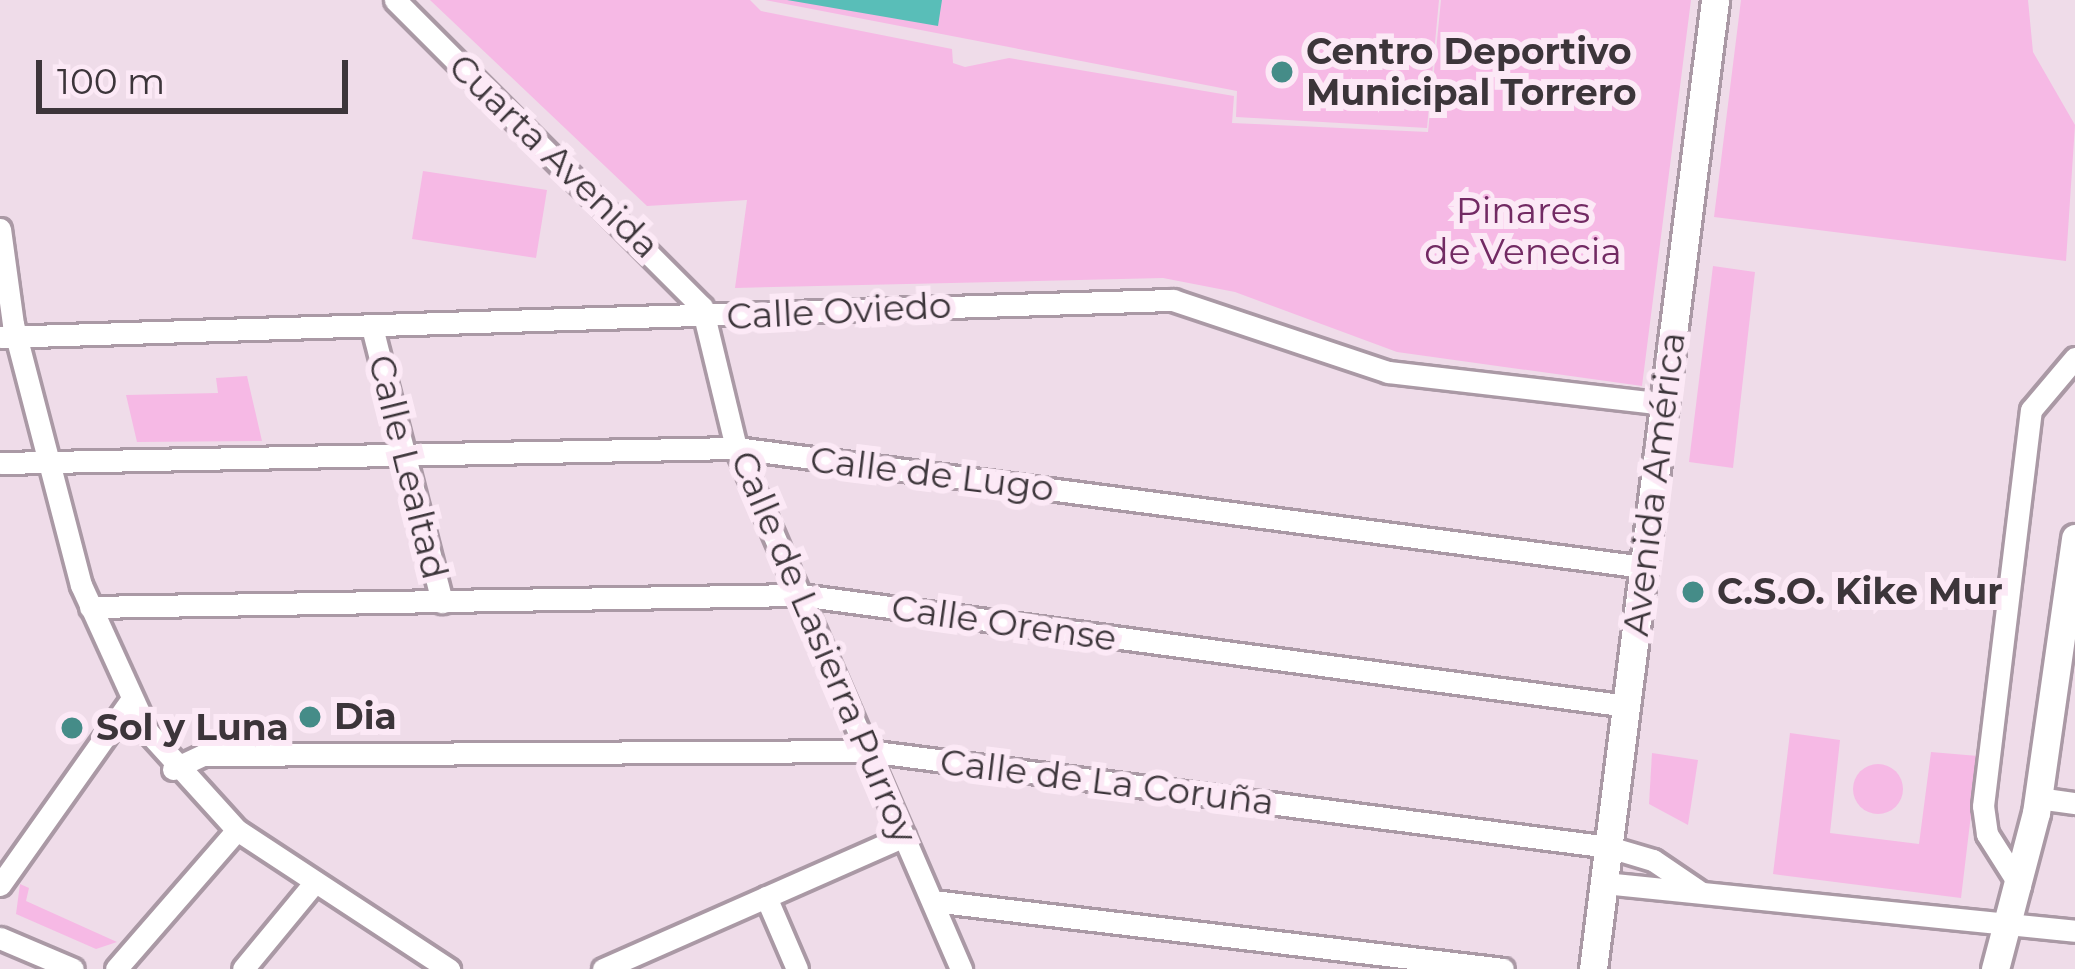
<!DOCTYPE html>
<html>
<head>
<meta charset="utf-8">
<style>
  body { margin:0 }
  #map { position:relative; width:2075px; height:969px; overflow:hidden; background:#efdce9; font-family:Montserrat,sans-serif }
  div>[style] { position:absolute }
  .green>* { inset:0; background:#f6b9e5 }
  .round { border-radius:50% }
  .water>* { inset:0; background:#59beb8 }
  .roads { filter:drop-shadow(3px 0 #aa99a5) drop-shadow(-3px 0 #aa99a5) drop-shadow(0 3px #aa99a5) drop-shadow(0 -3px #aa99a5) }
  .minor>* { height:21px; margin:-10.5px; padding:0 10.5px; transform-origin:10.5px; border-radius:10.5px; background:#fff }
  .major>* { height:27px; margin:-13.5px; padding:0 13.5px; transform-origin:13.5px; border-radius:13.5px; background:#fff }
  .dots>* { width:33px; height:33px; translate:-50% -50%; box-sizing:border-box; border:6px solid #fce9f6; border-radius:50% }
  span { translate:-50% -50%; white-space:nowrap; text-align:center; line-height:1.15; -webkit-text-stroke:12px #fce9f6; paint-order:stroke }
  .poi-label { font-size:36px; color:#3c353a; font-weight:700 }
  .left { translate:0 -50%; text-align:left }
  .street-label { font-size:36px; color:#3c353a }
  .park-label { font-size:36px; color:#722a63 }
  .scale { position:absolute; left:36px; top:60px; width:312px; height:54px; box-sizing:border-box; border:6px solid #3c353a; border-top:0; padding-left:15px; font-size:36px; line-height:42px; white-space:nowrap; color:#3c353a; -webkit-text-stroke:9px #fce9f6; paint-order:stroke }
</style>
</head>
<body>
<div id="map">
  <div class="green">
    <i style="clip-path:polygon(430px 0,750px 0,761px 11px,952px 49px,953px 63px,965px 67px,1009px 58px,1234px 96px,1232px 123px,1428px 132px,1441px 0,1691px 0,1642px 386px,1397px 352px,1235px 292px,1163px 278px,735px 288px,747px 200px,647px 206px)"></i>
    <i style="clip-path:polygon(765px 0,1439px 0,1427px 128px,1236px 117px,1237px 91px)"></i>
    <i style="clip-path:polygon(1741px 0,2028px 0,2033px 52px,2075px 125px,2066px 261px,1714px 217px)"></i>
    <i style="clip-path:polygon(423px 171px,547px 190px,536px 258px,412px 239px)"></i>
    <i style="clip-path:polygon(1713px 266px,1755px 272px,1733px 468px,1689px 462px)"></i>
    <i style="clip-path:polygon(247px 376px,262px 441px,137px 442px,126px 395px,218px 393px,216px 378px)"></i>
    <i style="clip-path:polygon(1790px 733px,1840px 740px,1830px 833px,1919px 844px,1931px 752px,1978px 756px,1961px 898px,1773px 874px)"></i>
    <i style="clip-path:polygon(1652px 753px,1698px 760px,1688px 825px,1649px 804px)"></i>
    <i class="round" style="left:1853px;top:764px;width:50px;height:50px"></i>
    <i style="clip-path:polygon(20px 884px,29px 888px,26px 901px,117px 942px,96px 949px,16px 914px)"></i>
  </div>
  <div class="water">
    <i style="clip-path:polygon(787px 0,942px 0,938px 26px)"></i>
  </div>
  <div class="roads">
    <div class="minor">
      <i style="left:395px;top:0;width:434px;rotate:45deg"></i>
      <i style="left:702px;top:307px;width:145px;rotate:76.4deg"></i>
      <i style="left:736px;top:448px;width:568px;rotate:66.64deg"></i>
      <i style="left:0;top:229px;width:96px;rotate:82.2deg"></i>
      <i style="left:13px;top:324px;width:270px;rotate:75.4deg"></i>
      <i style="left:81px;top:585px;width:162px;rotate:65.5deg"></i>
      <i style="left:148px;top:732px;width:132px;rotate:47.8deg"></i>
      <i style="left:237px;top:830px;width:254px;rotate:33.3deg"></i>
      <i style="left:373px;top:331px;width:280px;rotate:75.7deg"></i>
      <i style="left:0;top:337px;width:1174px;rotate:-1.81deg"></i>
      <i style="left:1173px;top:300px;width:227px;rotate:18.5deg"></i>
      <i style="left:1388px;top:372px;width:277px;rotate:6.6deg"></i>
      <i style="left:0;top:463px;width:736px;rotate:-1.17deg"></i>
      <i style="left:736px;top:448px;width:915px;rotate:7.47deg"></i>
      <i style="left:90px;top:607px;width:710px;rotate:-0.97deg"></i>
      <i style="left:800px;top:595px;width:834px;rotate:7.64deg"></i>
      <i style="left:173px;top:769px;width:33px;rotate:-25deg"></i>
      <i style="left:203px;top:755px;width:665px;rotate:-0.34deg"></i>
      <i style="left:868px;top:751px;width:747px;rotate:7.38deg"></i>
      <i style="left:1609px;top:847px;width:46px;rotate:16.5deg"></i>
      <i style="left:1653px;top:860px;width:57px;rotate:34.2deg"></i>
      <i style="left:2038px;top:798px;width:37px;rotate:8deg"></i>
      <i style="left:1604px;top:883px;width:473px;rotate:5.8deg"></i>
      <i style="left:0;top:885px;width:227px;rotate:-54.7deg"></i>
      <i style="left:2020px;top:886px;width:62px;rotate:-122.4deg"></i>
      <i style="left:1987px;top:834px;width:28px;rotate:-98deg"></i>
      <i style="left:1983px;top:806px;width:399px;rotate:-83.1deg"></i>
      <i style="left:2031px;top:410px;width:68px;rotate:-49.8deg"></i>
      <i style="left:766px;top:897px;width:78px;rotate:66.7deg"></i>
      <i style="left:933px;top:901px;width:574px;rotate:6.8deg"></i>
      <i style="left:0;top:938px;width:79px;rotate:23deg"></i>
      <i style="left:116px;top:969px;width:184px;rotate:-49deg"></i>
      <i style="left:243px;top:969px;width:113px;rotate:-50.4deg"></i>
      <i style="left:603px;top:969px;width:329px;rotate:-23.8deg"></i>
    </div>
    <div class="major">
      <i style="left:1593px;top:969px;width:977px;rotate:-82.82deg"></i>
      <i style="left:1995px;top:969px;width:161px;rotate:-75.3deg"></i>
      <i style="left:2036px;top:813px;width:278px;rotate:-81.9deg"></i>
    </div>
  </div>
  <div class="dots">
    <i style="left:1282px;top:72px;background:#458c88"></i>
    <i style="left:1693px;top:592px;background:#458c88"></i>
    <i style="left:310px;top:717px;background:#458c88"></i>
    <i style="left:72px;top:728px;background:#458c88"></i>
  </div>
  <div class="poi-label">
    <span class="left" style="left:1306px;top:72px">Centro Deportivo<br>Municipal Torrero</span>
    <span class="left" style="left:1717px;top:592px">C.S.O. Kike Mur</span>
    <span class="left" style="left:334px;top:717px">Dia</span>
    <span class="left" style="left:96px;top:728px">Sol y Luna</span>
  </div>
  <div class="street-label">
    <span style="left:554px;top:156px;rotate:44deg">Cuarta Avenida</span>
    <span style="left:839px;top:311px;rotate:-3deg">Calle Oviedo</span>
    <span style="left:408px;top:467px;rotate:76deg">Calle Lealtad</span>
    <span style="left:932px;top:474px;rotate:7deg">Calle de Lugo</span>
    <span style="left:1654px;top:484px;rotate:-83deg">Avenida América</span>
    <span style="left:1004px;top:623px;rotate:8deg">Calle Orense</span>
    <span style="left:824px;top:647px;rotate:67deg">Calle de Lasierra Purroy</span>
    <span style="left:1107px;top:782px;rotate:7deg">Calle de La Coruña</span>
  </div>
  <div class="park-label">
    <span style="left:1523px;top:231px">Pinares<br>de Venecia</span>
  </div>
  <div class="scale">100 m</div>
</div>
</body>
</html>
